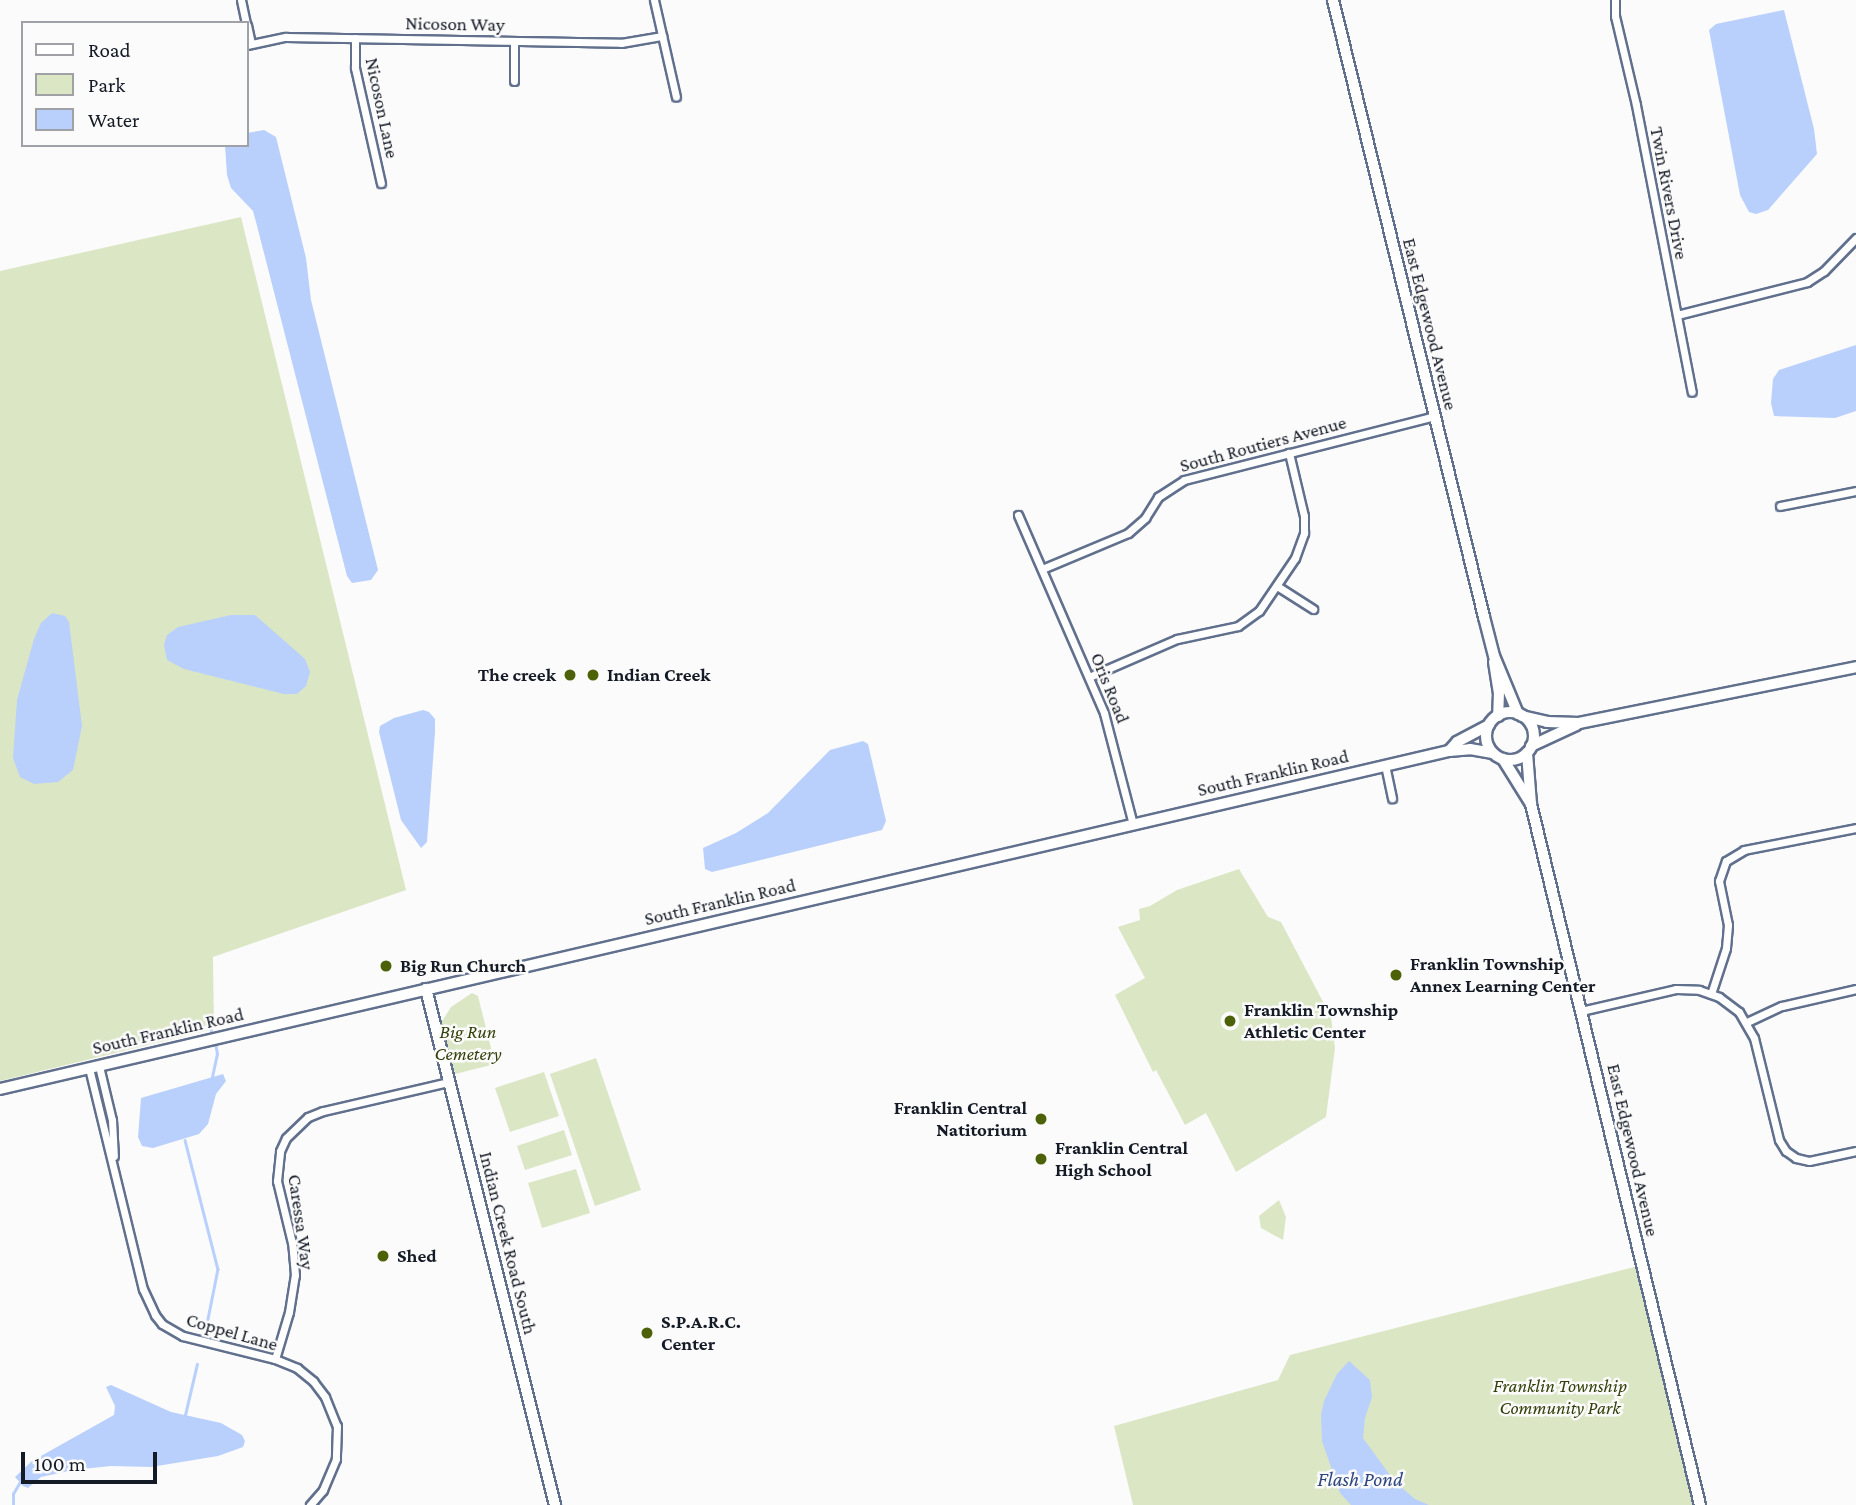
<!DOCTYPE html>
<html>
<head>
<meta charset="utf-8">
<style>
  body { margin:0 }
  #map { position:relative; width:1856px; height:1505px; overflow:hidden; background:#fbfbfb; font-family:"Crimson Pro",serif }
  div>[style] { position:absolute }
  .green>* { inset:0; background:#dbe6c5 }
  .water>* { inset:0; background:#b9d0fd }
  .stream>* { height:2.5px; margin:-1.25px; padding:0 1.25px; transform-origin:1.25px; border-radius:1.25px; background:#b9d0fd }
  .roads { filter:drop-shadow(2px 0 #61708d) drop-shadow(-2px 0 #61708d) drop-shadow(0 2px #61708d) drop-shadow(0 -2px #61708d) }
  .minor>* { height:7px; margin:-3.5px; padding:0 3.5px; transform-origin:3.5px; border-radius:3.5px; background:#fff }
  .tertiary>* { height:10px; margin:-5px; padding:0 5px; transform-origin:5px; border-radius:5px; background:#fff }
  .secondary>* { height:10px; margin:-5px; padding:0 5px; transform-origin:5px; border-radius:5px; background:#fff }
  .secondary>.ring { margin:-5px; padding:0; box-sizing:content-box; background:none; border:10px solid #fff; border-radius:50% }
  .dots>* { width:19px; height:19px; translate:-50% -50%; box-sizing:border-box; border:4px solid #fbfbfb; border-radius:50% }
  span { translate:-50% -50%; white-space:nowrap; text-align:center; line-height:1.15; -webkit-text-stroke:5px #fbfbfb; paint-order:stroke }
  .street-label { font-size:19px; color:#151b26 }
  .poi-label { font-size:19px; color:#151b26; font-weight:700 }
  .right { translate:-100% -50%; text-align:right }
  .left { translate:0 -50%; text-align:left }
  .park-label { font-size:19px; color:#323f07; font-style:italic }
  .water-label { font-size:21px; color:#2e487f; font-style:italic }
  .legend { position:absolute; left:21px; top:21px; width:228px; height:126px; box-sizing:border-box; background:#fbfbfb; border:2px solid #9fa1a6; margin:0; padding:9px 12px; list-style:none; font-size:21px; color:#151b26 }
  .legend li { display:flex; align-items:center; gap:14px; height:35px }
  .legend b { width:35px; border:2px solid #9fa1a6 }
  .scale { position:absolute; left:21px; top:1452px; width:136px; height:32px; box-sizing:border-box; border:4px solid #151b26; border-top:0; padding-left:9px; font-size:21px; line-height:24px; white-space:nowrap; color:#151b26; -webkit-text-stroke:5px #fbfbfb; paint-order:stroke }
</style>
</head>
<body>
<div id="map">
  <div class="green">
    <i style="clip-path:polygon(241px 217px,406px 890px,213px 957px,214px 1029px,0 1081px,0 271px)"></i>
    <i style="clip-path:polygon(1239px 869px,1268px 917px,1281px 922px,1331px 1017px,1335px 1048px,1326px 1117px,1236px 1172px,1206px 1113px,1185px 1125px,1156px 1070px,1153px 1072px,1115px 995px,1145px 978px,1118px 927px,1140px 920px,1139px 909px,1150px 906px,1177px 890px)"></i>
    <i style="clip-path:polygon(472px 993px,478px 996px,495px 1064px,455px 1074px,441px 1023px,451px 1007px)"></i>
    <i style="clip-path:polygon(596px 1058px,641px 1190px,595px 1206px,550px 1074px)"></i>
    <i style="clip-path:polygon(544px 1072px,559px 1116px,510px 1132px,495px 1088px)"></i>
    <i style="clip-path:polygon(564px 1130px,572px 1155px,525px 1170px,517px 1146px)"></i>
    <i style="clip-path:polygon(576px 1169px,590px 1213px,542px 1228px,528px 1183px)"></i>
    <i style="clip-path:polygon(1279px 1200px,1286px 1217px,1283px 1240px,1261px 1228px,1259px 1216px)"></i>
    <i style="clip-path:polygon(1642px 1265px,1696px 1505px,1133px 1505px,1114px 1426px,1278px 1380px,1290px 1355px)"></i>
  </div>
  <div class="water">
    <i style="clip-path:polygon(1784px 10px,1814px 129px,1817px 154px,1768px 210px,1756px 214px,1749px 212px,1740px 195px,1709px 30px,1716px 24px)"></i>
    <i style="clip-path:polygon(264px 130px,276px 137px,306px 258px,311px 300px,378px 570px,371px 580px,352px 583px,347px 576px,256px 222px,253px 211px,231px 188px,227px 175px,225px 145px,247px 145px,247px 133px)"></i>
    <i style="clip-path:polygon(1856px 345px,1856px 411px,1835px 418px,1774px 416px,1771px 403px,1773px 379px,1779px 370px)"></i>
    <i style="clip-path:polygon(52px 613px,65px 616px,69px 622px,82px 726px,73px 770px,58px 782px,34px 784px,20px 777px,13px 758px,17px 700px,34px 639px,41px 623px)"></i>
    <i style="clip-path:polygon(231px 615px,255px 615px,305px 659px,310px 672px,306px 686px,297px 694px,284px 694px,184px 669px,167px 660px,164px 645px,167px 635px,178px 627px)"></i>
    <i style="clip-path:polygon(423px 710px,429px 712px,435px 719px,435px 732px,427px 842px,421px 848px,401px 820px,379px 732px,380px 726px,394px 718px)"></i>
    <i style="clip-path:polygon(863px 741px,868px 744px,886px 821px,882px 830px,712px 872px,705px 869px,703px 848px,736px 833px,768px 813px,830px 750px)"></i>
    <i style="clip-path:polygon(223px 1074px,226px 1081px,216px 1094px,208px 1124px,199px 1134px,153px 1148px,142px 1146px,138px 1137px,141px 1098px)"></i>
    <i style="clip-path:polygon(1349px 1361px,1370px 1380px,1372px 1397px,1365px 1418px,1363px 1438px,1395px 1482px,1415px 1499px,1429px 1505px,1351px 1505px,1340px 1493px,1322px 1441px,1321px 1415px,1324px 1401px,1337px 1374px)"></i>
    <i style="clip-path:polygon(111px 1385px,171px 1412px,221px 1423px,242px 1435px,245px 1441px,243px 1447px,218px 1456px,151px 1467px,111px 1466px,73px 1470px,41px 1477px,28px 1488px,23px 1486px,15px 1477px,32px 1461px,114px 1415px,115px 1406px,106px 1387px)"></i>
  </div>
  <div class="stream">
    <i style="left:210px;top:1024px;width:13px;rotate:77deg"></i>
    <i style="left:212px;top:1077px;width:24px;rotate:-78deg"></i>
    <i style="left:217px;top:1054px;width:11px;rotate:-100deg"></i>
    <i style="left:185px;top:1140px;width:133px;rotate:75.7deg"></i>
    <i style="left:218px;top:1269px;width:51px;rotate:101.3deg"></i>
    <i style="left:185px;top:1415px;width:52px;rotate:-76.8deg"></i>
    <i style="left:13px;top:1505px;width:11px;rotate:-90deg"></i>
    <i style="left:13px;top:1494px;width:14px;rotate:-60deg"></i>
  </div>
  <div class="roads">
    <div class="minor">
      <i style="left:241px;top:0;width:24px;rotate:78deg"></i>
      <i style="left:654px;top:0;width:99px;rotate:77.2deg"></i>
      <i style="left:1615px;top:0;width:16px;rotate:90deg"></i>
      <i style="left:1615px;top:16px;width:91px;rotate:76.7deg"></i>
      <i style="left:1636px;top:105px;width:292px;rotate:79deg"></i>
      <i style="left:247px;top:25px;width:19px;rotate:78deg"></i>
      <i style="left:355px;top:38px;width:30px;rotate:90deg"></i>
      <i style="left:355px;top:68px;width:118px;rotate:77.3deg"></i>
      <i style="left:247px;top:45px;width:40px;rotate:-12deg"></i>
      <i style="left:286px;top:37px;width:335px;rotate:1deg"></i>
      <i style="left:621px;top:43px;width:42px;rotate:-9.7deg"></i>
      <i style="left:514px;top:81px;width:40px;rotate:-90deg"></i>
      <i style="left:1677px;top:315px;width:134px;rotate:-14.2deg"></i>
      <i style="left:1807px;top:282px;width:20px;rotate:-33deg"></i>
      <i style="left:1824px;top:271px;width:46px;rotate:-45.9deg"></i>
      <i style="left:1780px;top:506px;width:77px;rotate:-11.2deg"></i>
      <i style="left:1018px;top:515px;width:216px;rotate:66.5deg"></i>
      <i style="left:1104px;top:713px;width:115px;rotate:75.4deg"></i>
      <i style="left:1042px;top:569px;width:93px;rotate:-22.7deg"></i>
      <i style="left:1128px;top:533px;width:23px;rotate:-41deg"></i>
      <i style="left:1145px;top:518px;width:25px;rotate:-58deg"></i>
      <i style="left:1158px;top:497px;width:31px;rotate:-33deg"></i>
      <i style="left:1184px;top:480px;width:259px;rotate:-14.3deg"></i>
      <i style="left:1277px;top:586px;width:43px;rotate:32.6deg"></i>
      <i style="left:1089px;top:677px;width:96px;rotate:-23.4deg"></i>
      <i style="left:1177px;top:639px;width:62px;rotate:-12deg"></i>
      <i style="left:1238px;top:626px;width:26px;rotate:-36deg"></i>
      <i style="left:1259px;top:611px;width:64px;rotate:-55.8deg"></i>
      <i style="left:1295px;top:558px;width:27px;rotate:-70deg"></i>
      <i style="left:1304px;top:533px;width:17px;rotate:-90deg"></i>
      <i style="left:1304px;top:516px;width:65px;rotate:-103.4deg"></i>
      <i style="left:1385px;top:765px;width:34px;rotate:78deg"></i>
      <i style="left:1711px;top:994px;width:48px;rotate:-71.9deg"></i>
      <i style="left:1726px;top:948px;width:23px;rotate:-85deg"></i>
      <i style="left:1728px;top:925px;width:45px;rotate:-101.6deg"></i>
      <i style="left:1719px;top:881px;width:21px;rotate:-71deg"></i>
      <i style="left:1726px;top:861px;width:21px;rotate:-31deg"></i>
      <i style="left:1744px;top:850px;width:114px;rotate:-11.1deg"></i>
      <i style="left:1581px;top:1011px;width:98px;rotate:-13deg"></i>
      <i style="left:1676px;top:989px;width:23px;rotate:2deg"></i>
      <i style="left:1699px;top:990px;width:21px;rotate:19deg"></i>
      <i style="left:1719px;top:997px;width:25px;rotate:37deg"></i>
      <i style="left:1739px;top:1012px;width:30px;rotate:60deg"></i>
      <i style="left:1754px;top:1038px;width:105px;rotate:76.2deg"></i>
      <i style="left:1779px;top:1140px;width:13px;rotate:58deg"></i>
      <i style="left:1786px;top:1151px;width:12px;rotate:35deg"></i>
      <i style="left:1796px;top:1158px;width:13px;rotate:13deg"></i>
      <i style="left:1809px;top:1161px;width:48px;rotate:-12deg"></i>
      <i style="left:1747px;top:1022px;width:38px;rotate:-25deg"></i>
      <i style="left:1782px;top:1006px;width:76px;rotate:-12.9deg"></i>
      <i style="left:99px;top:1066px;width:56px;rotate:76.5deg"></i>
      <i style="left:112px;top:1120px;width:36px;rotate:87deg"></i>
      <i style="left:89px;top:1068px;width:228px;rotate:76.3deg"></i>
      <i style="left:143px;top:1289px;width:29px;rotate:65deg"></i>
      <i style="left:155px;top:1315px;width:11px;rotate:52deg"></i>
      <i style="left:162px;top:1324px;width:24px;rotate:30deg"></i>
      <i style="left:183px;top:1336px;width:95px;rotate:14deg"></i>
      <i style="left:275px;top:1359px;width:24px;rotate:22deg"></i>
      <i style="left:297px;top:1368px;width:21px;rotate:39deg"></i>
      <i style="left:313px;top:1381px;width:20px;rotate:53deg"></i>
      <i style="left:325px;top:1397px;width:31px;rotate:68deg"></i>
      <i style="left:337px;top:1426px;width:33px;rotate:92deg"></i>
      <i style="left:336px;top:1459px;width:34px;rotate:113deg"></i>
      <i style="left:323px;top:1490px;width:20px;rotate:131deg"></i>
      <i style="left:275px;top:1359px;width:49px;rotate:-73.4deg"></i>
      <i style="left:289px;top:1312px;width:37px;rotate:-81deg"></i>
      <i style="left:295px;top:1275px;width:32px;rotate:-95deg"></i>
      <i style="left:292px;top:1243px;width:64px;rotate:-103.6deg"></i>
      <i style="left:277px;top:1181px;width:30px;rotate:-84deg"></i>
      <i style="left:280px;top:1151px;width:14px;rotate:-65deg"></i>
      <i style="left:286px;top:1138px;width:30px;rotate:-44deg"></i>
      <i style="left:308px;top:1117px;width:16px;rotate:-22deg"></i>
      <i style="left:323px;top:1111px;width:129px;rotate:-13deg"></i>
    </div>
    <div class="tertiary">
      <i style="left:426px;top:989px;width:532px;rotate:75.96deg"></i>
    </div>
    <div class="secondary">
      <i style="left:1333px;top:0;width:635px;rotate:76.25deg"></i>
      <i style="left:1484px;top:617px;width:40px;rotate:75.6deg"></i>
      <i style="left:1494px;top:656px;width:63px;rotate:67.5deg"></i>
      <i style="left:1494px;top:662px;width:30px;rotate:81deg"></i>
      <i style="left:1499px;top:692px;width:24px;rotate:92deg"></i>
      <i class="ring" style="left:1486px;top:712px;width:38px;height:38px"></i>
      <i style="left:1522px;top:716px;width:26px;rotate:13deg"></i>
      <i style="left:1547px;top:722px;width:32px;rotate:2deg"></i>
      <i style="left:1579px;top:723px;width:283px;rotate:-11.4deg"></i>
      <i style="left:1531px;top:746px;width:50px;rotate:-25deg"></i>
      <i style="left:1449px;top:751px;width:12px;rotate:-48deg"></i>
      <i style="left:1457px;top:742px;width:36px;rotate:-28deg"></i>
      <i style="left:1527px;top:753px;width:51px;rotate:85.5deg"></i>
      <i style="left:1531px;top:804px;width:721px;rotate:76.45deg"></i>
      <i style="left:1503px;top:759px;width:53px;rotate:58.1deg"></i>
      <i style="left:0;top:1089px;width:1488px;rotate:-13.13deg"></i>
      <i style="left:1449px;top:751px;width:21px;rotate:-5deg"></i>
      <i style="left:1470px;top:749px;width:23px;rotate:10deg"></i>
    </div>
  </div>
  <div class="dots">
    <i style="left:570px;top:675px;background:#4d6108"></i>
    <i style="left:593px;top:675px;background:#4d6108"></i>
    <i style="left:386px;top:966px;background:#4d6108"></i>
    <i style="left:1396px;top:975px;background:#4d6108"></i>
    <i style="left:1230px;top:1021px;background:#4d6108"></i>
    <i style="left:1041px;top:1119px;background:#4d6108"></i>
    <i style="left:1041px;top:1159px;background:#4d6108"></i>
    <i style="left:383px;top:1256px;background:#4d6108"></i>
    <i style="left:647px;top:1333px;background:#4d6108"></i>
  </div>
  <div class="street-label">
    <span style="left:455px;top:24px;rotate:1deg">Nicoson Way</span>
    <span style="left:382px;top:108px;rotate:78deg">Nicoson Lane</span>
    <span style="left:1669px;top:193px;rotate:79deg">Twin Rivers Drive</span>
    <span style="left:1430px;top:324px;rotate:76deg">East Edgewood Avenue</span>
    <span style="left:1263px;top:444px;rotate:-15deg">South Routiers Avenue</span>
    <span style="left:1110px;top:688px;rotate:68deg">Oris Road</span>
    <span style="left:1273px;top:773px;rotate:-13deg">South Franklin Road</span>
    <span style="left:720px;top:902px;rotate:-13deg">South Franklin Road</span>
    <span style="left:168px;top:1031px;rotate:-13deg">South Franklin Road</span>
    <span style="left:1633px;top:1150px;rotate:77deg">East Edgewood Avenue</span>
    <span style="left:301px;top:1222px;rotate:82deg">Caressa Way</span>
    <span style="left:508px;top:1243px;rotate:76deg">Indian Creek Road South</span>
    <span style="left:232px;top:1332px;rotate:16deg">Coppel Lane</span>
  </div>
  <div class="poi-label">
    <span class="right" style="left:556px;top:675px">The creek</span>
    <span class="left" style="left:607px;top:675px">Indian Creek</span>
    <span class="left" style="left:1410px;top:975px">Franklin Township<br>Annex Learning Center</span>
    <span class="left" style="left:400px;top:966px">Big Run Church</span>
    <span class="left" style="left:1244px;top:1021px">Franklin Township<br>Athletic Center</span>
    <span class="right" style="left:1027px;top:1119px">Franklin Central<br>Natitorium</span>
    <span class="left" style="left:1055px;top:1159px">Franklin Central<br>High School</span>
    <span class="left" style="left:397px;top:1256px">Shed</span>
    <span class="left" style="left:661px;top:1333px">S.P.A.R.C.<br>Center</span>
  </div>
  <div class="park-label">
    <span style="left:468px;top:1043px">Big Run<br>Cemetery</span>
    <span style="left:1560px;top:1397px">Franklin Township<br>Community Park</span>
  </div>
  <div class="water-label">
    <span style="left:1360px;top:1479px">Flash Pond</span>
  </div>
  <ul class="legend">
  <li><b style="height:9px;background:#fff"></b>Road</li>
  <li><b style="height:19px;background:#dbe6c5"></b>Park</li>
  <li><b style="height:19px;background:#b9d0fd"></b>Water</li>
  </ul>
  <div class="scale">100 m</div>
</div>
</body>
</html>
